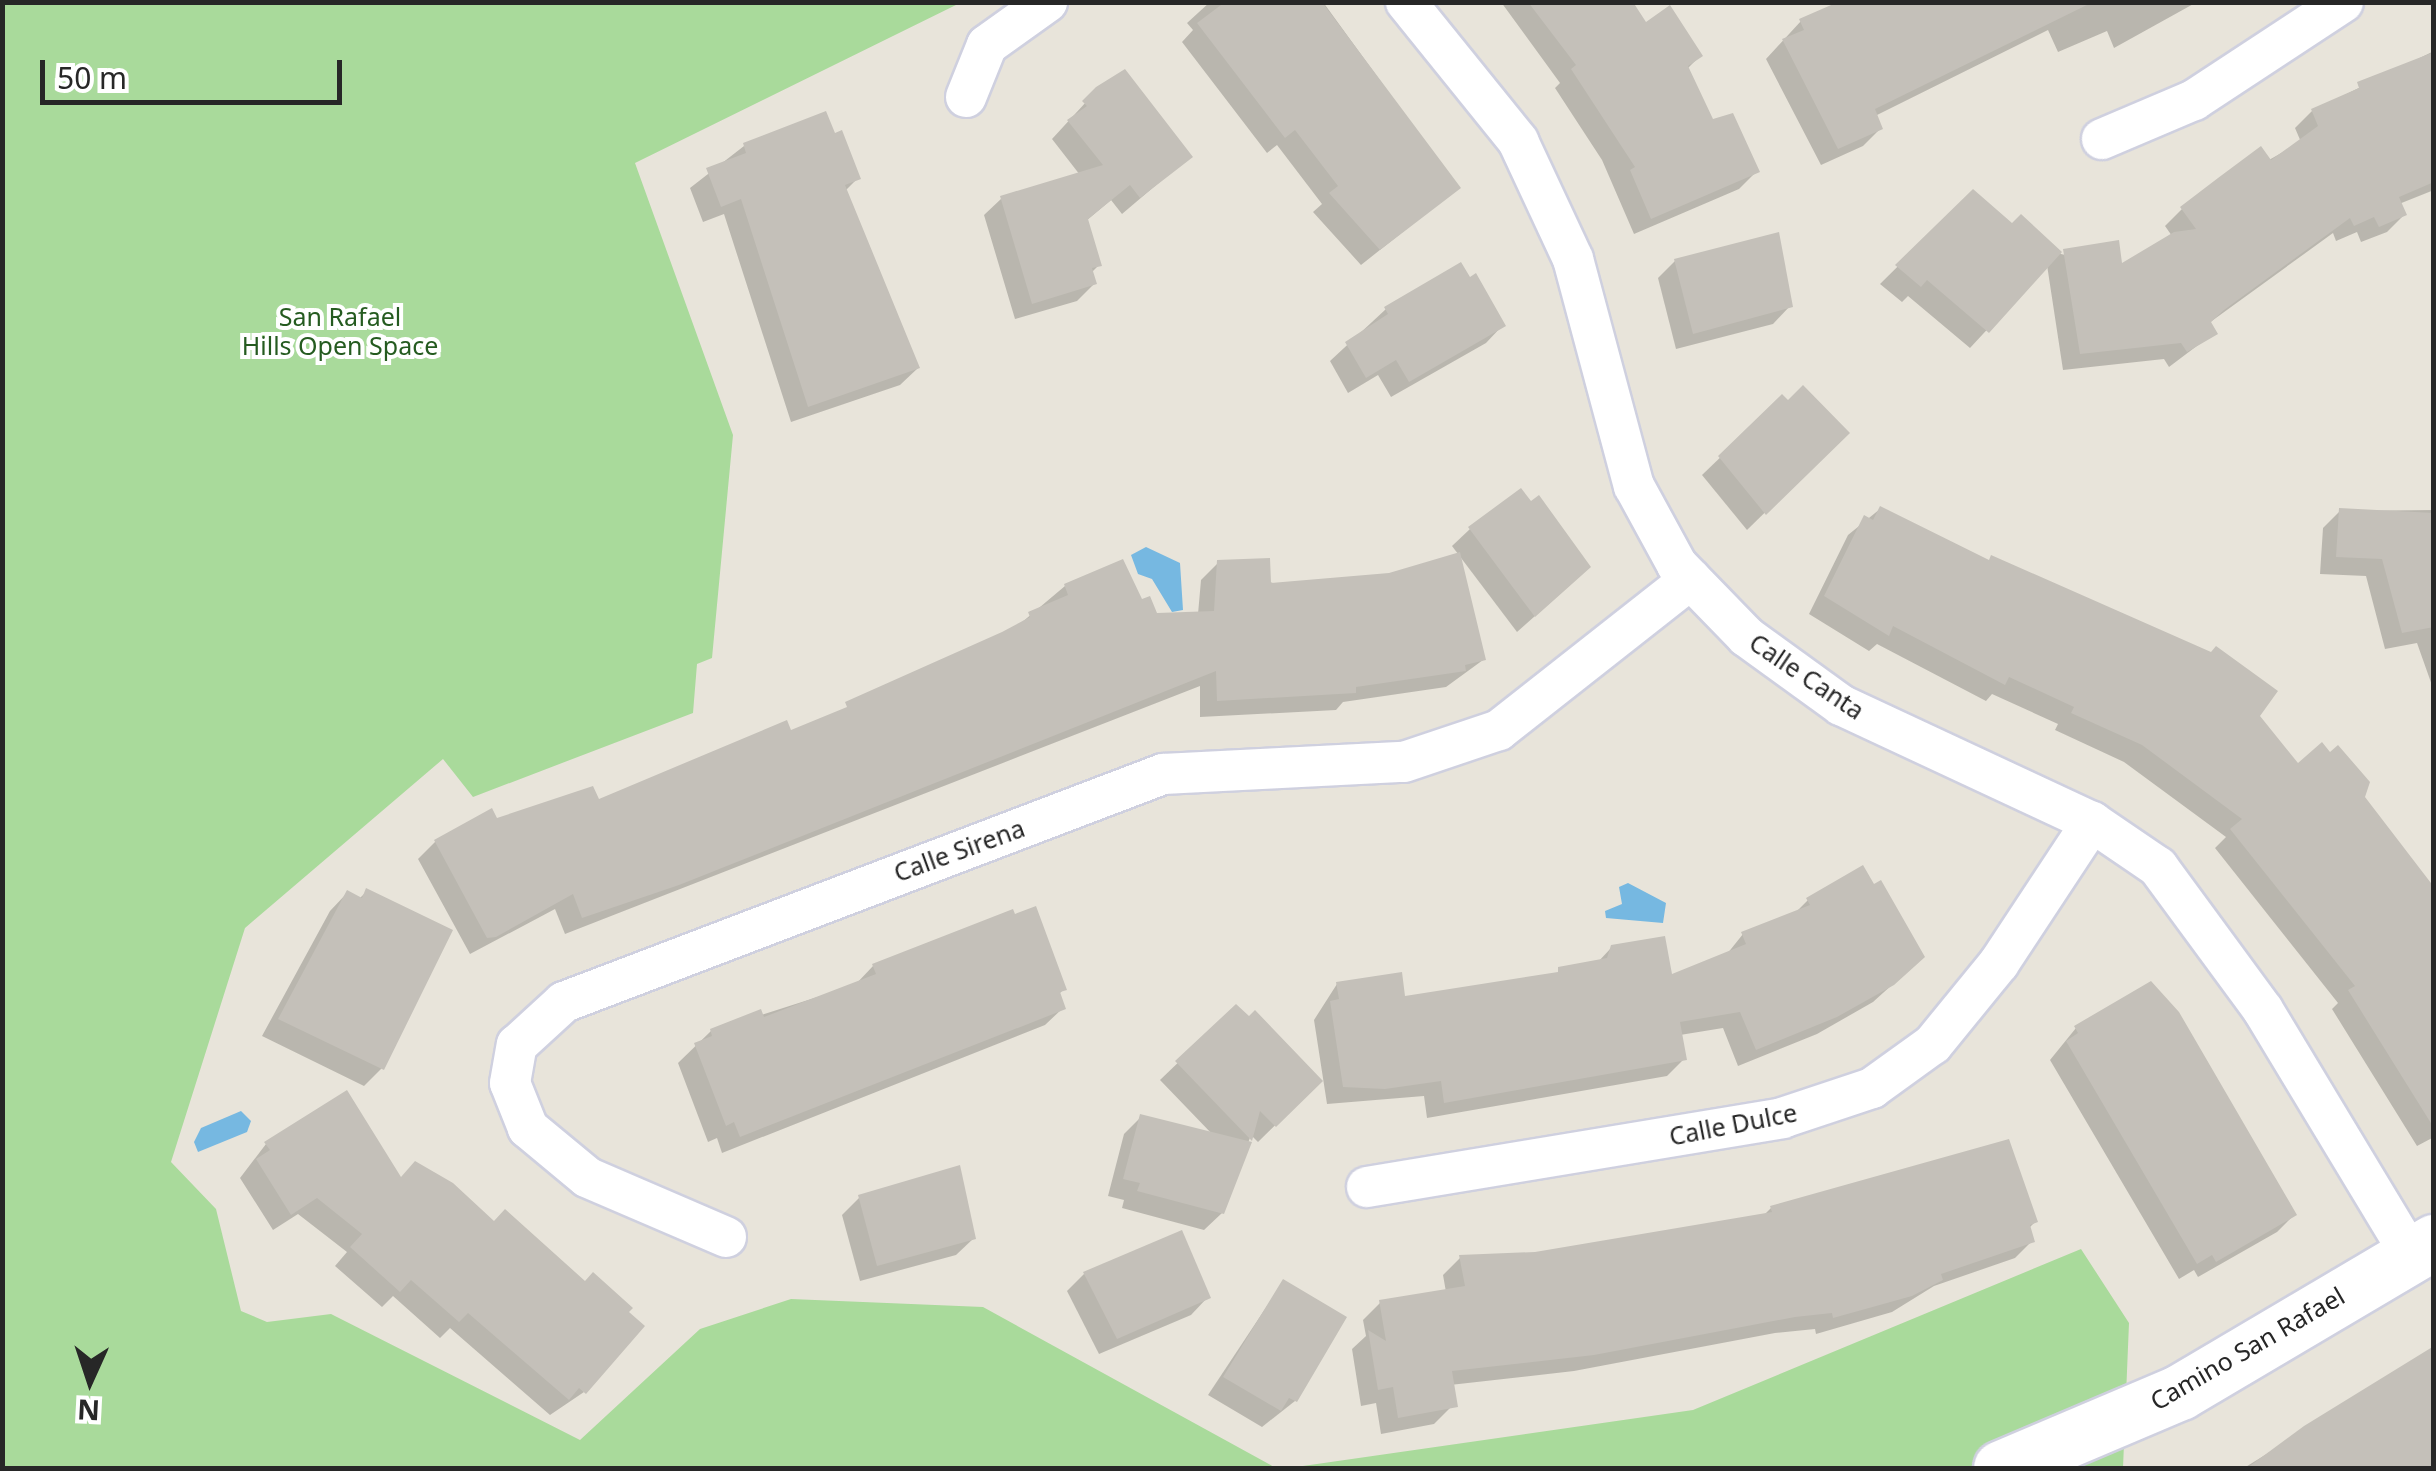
<!DOCTYPE html>
<html>
<head>
<meta charset="utf-8">
<style>
  body { margin:0 }
  #map { position:relative; width:2436px; height:1471px; overflow:hidden; background:#e8e4da; font-family:"Noto Sans",sans-serif }
  div>[style] { position:absolute }
  .green>* { inset:0; background:#a9da9b }
  .water>* { inset:0; background:#76b8e1 }
  .shadow>* { inset:0; background:#0003 }
  .building>* { inset:0; background:#c4c0b9 }
  .roads { filter:drop-shadow(2px 0 #cfd0df) drop-shadow(-2px 0 #cfd0df) drop-shadow(0 2px #cfd0df) drop-shadow(0 -2px #cfd0df) }
  .street>* { height:40px; margin:-20px; padding:0 20px; transform-origin:20px; border-radius:20px; background:#fff }
  .secondary>* { height:55px; margin:-27.5px; padding:0 27.5px; transform-origin:27.5px; border-radius:27.5px; background:#fff }
  span { translate:-50% -50%; white-space:nowrap; text-align:center; line-height:1.15; -webkit-text-stroke:8px #fff; paint-order:stroke }
  .park-label { font-size:25px; color:#255b20 }
  .street-label { font-size:25px; color:#272727 }
  .frame { position:absolute; inset:0; border:5px solid #272727; pointer-events:none }
  .north { position:absolute; left:40px; top:1331px; width:100px; height:100px; -webkit-text-stroke:8px #fff; paint-order:stroke; rotate:183deg; font-size:28px; font-weight:700; line-height:40px; text-align:center; color:#272727 }
  .north::after { content:''; display:block; margin:auto; width:35px; height:45px; background:#272727; clip-path:polygon(50% 0,100% 100%,50% 72%,0 100%) }
  .scale { position:absolute; left:40px; top:60px; width:302px; height:45px; box-sizing:border-box; border:5px solid #272727; border-top:0; padding-left:12px; font-size:30px; line-height:35px; white-space:nowrap; color:#272727; -webkit-text-stroke:8px #fff; paint-order:stroke }
</style>
</head>
<body>
<div id="map">
  <div class="green">
    <i style="clip-path:polygon(3px 2px,960px 3px,635px 163px,733px 435px,712px 658px,697px 664px,693px 713px,473px 797px,443px 759px,245px 928px,171px 1162px,216px 1209px,241px 1311px,267px 1322px,331px 1314px,580px 1440px,700px 1329px,791px 1299px,983px 1307px,1276px 1468px,3px 1468px)"></i>
    <i style="clip-path:polygon(2081px 1249px,2129px 1323px,2123px 1468px,1289px 1468px,1693px 1410px)"></i>
  </div>
  <div class="water">
    <i style="clip-path:polygon(1146px 547px,1180px 563px,1183px 610px,1172px 612px,1152px 579px,1138px 574px,1131px 555px)"></i>
    <i style="clip-path:polygon(1628px 883px,1666px 903px,1663px 923px,1606px 918px,1605px 911px,1622px 904px,1619px 887px)"></i>
    <i style="clip-path:polygon(241px 1111px,251px 1121px,247px 1132px,198px 1152px,194px 1142px,201px 1128px)"></i>
  </div>
  <div class="shadow">
    <i style="clip-path:polygon(1210px 2px,1323px 2px,1458px 188px,1361px 265px,1313px 212px,1322px 204px,1277px 145px,1267px 153px,1182px 42px,1193px 30px,1187px 23px)"></i>
    <i style="clip-path:polygon(1501px 2px,1630px 2px,1645px 25px,1700px 56px,1687px 69px,1712px 122px,1757px 171px,1739px 189px,1634px 234px,1602px 160px,1555px 88px,1560px 83px)"></i>
    <i style="clip-path:polygon(1848px 2px,2197px 2px,2114px 48px,2107px 31px,2058px 52px,2048px 30px,1875px 116px,1880px 129px,1863px 146px,1821px 165px,1766px 59px,1801px 21px)"></i>
    <i style="clip-path:polygon(2434px 51px,2434px 190px,2399px 204px,2404px 215px,2387px 232px,2361px 242px,2357px 232px,2336px 241px,2333px 233px,2209px 323px,2214px 333px,2169px 367px,2164px 359px,2063px 370px,2047px 265px,1970px 348px,1908px 296px,1902px 302px,1880px 284px,1973px 192px,2012px 227px,2021px 218px,2061px 254px,2121px 268px,2172px 236px,2165px 226px,2182px 209px,2301px 142px,2295px 128px,2312px 111px)"></i>
    <i style="clip-path:polygon(1098px 89px,1189px 157px,1122px 214px,1111px 200px,1086px 221px,1099px 265px,1091px 273px,1094px 284px,1077px 301px,1015px 319px,984px 215px,1002px 198px,1080px 175px,1052px 139px)"></i>
    <i style="clip-path:polygon(744px 146px,858px 178px,845px 191px,918px 368px,900px 385px,791px 422px,724px 214px,703px 222px,690px 188px)"></i>
    <i style="clip-path:polygon(1675px 261px,1790px 306px,1773px 324px,1676px 349px,1658px 278px)"></i>
    <i style="clip-path:polygon(1386px 309px,1503px 325px,1486px 343px,1391px 397px,1378px 375px,1348px 393px,1330px 361px)"></i>
    <i style="clip-path:polygon(1782px 398px,1841px 438px,1747px 530px,1702px 475px)"></i>
    <i style="clip-path:polygon(1880px 509px,2256px 716px,2297px 766px,2362px 798px,2434px 914px,2434px 1137px,2417px 1146px,2332px 1009px,2338px 1003px,2215px 848px,2226px 837px,2124px 762px,2055px 730px,2058px 724px,1992px 694px,1986px 701px,1877px 644px,1869px 651px,1809px 614px,1848px 535px)"></i>
    <i style="clip-path:polygon(2434px 510px,2434px 691px,2417px 643px,2385px 649px,2366px 576px,2320px 574px,2323px 528px,2340px 511px)"></i>
    <i style="clip-path:polygon(1470px 529px,1571px 584px,1517px 632px,1452px 546px)"></i>
    <i style="clip-path:polygon(1218px 563px,1483px 660px,1446px 687px,1343px 702px,1336px 710px,1200px 717px,1200px 686px,565px 934px,555px 909px,470px 954px,418px 859px,435px 842px,491px 812px,496px 821px,597px 803px,837px 714px,1014px 629px,1065px 586px,1141px 603px,1155px 615px,1198px 614px,1201px 580px)"></i>
    <i style="clip-path:polygon(367px 891px,382px 1068px,364px 1086px,262px 1036px,330px 911px,347px 893px,359px 899px)"></i>
    <i style="clip-path:polygon(1808px 900px,1904px 974px,1873px 1002px,1817px 1034px,1738px 1066px,1723px 1028px,1680px 1035px,1684px 1059px,1667px 1076px,1427px 1118px,1424px 1096px,1327px 1104px,1314px 1020px,1337px 984px,1403px 999px,1552px 976px,1597px 963px,1612px 947px,1670px 977px,1727px 954px,1743px 934px,1794px 914px)"></i>
    <i style="clip-path:polygon(873px 966px,1064px 989px,1058px 995px,1063px 1008px,1045px 1025px,722px 1153px,717px 1138px,708px 1142px,678px 1063px,711px 1031px,855px 985px)"></i>
    <i style="clip-path:polygon(1236px 1007px,1320px 1081px,1258px 1142px,1251px 1135px,1222px 1213px,1204px 1230px,1122px 1208px,1124px 1200px,1108px 1196px,1124px 1134px,1141px 1117px,1213px 1135px,1160px 1080px)"></i>
    <i style="clip-path:polygon(2076px 1028px,2294px 1215px,2277px 1232px,2198px 1277px,2194px 1270px,2179px 1279px,2050px 1060px)"></i>
    <i style="clip-path:polygon(266px 1144px,400px 1180px,584px 1392px,550px 1415px,450px 1328px,440px 1338px,393px 1296px,382px 1307px,335px 1266px,347px 1252px,298px 1214px,273px 1230px,240px 1178px)"></i>
    <i style="clip-path:polygon(859px 1198px,974px 1238px,956px 1255px,860px 1281px,842px 1215px)"></i>
    <i style="clip-path:polygon(1771px 1208px,2035px 1222px,2028px 1229px,2032px 1241px,2015px 1258px,1934px 1286px,1892px 1312px,1816px 1334px,1815px 1329px,1775px 1333px,1574px 1371px,1450px 1385px,1451px 1407px,1434px 1424px,1381px 1434px,1376px 1403px,1361px 1406px,1352px 1349px,1366px 1336px,1363px 1320px,1381px 1302px,1446px 1292px,1443px 1275px,1460px 1258px,1535px 1255px,1763px 1216px)"></i>
    <i style="clip-path:polygon(1084px 1274px,1208px 1297px,1191px 1315px,1099px 1354px,1067px 1291px)"></i>
    <i style="clip-path:polygon(1283px 1282px,1344px 1318px,1295px 1401px,1262px 1427px,1208px 1395px)"></i>
    <i style="clip-path:polygon(2434px 1350px,2434px 1468px,2244px 1468px)"></i>
  </div>
  <div class="building">
    <i style="clip-path:polygon(1225px 2px,1322px 2px,1461px 188px,1380px 250px,1329px 193px,1338px 186px,1295px 130px,1285px 138px,1197px 23px)"></i>
    <i style="clip-path:polygon(1528px 2px,1633px 2px,1646px 22px,1670px 5px,1703px 56px,1688px 66px,1713px 119px,1733px 113px,1760px 172px,1651px 219px,1630px 170px,1635px 167px,1571px 69px,1576px 65px)"></i>
    <i style="clip-path:polygon(1838px 2px,2093px 2px,1875px 109px,1883px 129px,1838px 149px,1782px 39px,1804px 30px,1799px 19px)"></i>
    <i style="clip-path:polygon(2434px 52px,2434px 182px,2399px 197px,2407px 215px,2379px 227px,2374px 217px,2354px 226px,2350px 218px,2224px 310px,2211px 322px,2218px 334px,2187px 352px,2181px 343px,2080px 354px,2063px 249px,2119px 240px,2122px 263px,2174px 232px,2196px 229px,2180px 207px,2218px 178px,2261px 146px,2271px 160px,2318px 126px,2311px 109px,2359px 88px,2357px 82px)"></i>
    <i style="clip-path:polygon(1125px 69px,1193px 157px,1140px 198px,1130px 185px,1088px 219px,1102px 266px,1092px 268px,1097px 284px,1032px 304px,1000px 196px,1103px 165px,1067px 120px,1087px 106px,1082px 101px,1096px 87px)"></i>
    <i style="clip-path:polygon(826px 111px,835px 133px,842px 130px,861px 179px,845px 185px,920px 368px,808px 407px,741px 199px,721px 207px,706px 168px,746px 153px,743px 143px)"></i>
    <i style="clip-path:polygon(1973px 189px,2012px 223px,2021px 214px,2062px 252px,1989px 333px,1927px 280px,1921px 287px,1895px 265px)"></i>
    <i style="clip-path:polygon(1779px 232px,1793px 307px,1693px 334px,1674px 259px)"></i>
    <i style="clip-path:polygon(1461px 262px,1470px 277px,1476px 273px,1506px 326px,1409px 382px,1396px 360px,1366px 378px,1345px 342px,1388px 314px,1384px 307px)"></i>
    <i style="clip-path:polygon(1803px 385px,1850px 433px,1766px 515px,1718px 456px,1782px 394px,1788px 400px)"></i>
    <i style="clip-path:polygon(1521px 488px,1531px 501px,1539px 495px,1591px 567px,1535px 617px,1468px 527px)"></i>
    <i style="clip-path:polygon(1880px 506px,1989px 560px,1991px 555px,2211px 652px,2216px 646px,2278px 691px,2260px 716px,2298px 763px,2322px 742px,2330px 752px,2338px 745px,2370px 782px,2365px 797px,2434px 887px,2434px 1128px,2348px 990px,2355px 986px,2230px 829px,2242px 819px,2142px 745px,2071px 713px,2074px 707px,2009px 677px,2005px 685px,1893px 626px,1889px 636px,1824px 596px,1864px 515px,1873px 520px)"></i>
    <i style="clip-path:polygon(2339px 508px,2434px 513px,2434px 627px,2402px 633px,2382px 559px,2336px 557px)"></i>
    <i style="clip-path:polygon(1460px 552px,1486px 660px,1465px 665px,1466px 671px,1356px 687px,1356px 693px,1217px 701px,1216px 671px,679px 885px,582px 918px,573px 894px,496px 937px,487px 938px,434px 840px,492px 808px,497px 818px,593px 786px,599px 799px,787px 720px,791px 730px,847px 707px,845px 702px,1002px 632px,1030px 617px,1028px 612px,1068px 595px,1064px 584px,1123px 559px,1142px 599px,1150px 596px,1157px 613px,1214px 611px,1217px 560px,1270px 558px,1271px 583px,1389px 573px)"></i>
    <i style="clip-path:polygon(1863px 865px,1874px 884px,1881px 880px,1925px 957px,1894px 985px,1837px 1017px,1756px 1050px,1740px 1012px,1680px 1022px,1687px 1060px,1444px 1103px,1441px 1081px,1385px 1089px,1343px 1087px,1330px 1001px,1339px 999px,1336px 982px,1402px 972px,1405px 996px,1558px 972px,1558px 967px,1607px 958px,1611px 945px,1665px 936px,1672px 974px,1746px 944px,1741px 932px,1810px 905px,1806px 898px)"></i>
    <i style="clip-path:polygon(366px 888px,453px 930px,384px 1070px,278px 1019px,347px 890px,362px 898px)"></i>
    <i style="clip-path:polygon(1036px 906px,1067px 990px,1060px 992px,1066px 1009px,740px 1137px,734px 1122px,726px 1126px,694px 1043px,712px 1036px,710px 1029px,761px 1009px,764px 1017px,876px 974px,872px 964px,1013px 909px,1015px 914px)"></i>
    <i style="clip-path:polygon(2151px 981px,2179px 1012px,2297px 1215px,2216px 1262px,2212px 1255px,2197px 1264px,2066px 1041px,2078px 1033px,2074px 1026px)"></i>
    <i style="clip-path:polygon(1236px 1004px,1249px 1016px,1255px 1010px,1323px 1081px,1276px 1127px,1260px 1111px,1252px 1141px,1175px 1061px)"></i>
    <i style="clip-path:polygon(347px 1090px,401px 1177px,415px 1161px,453px 1183px,494px 1221px,505px 1209px,585px 1281px,593px 1272px,633px 1308px,629px 1312px,645px 1326px,586px 1394px,579px 1388px,569px 1400px,468px 1313px,459px 1322px,411px 1280px,400px 1292px,350px 1247px,362px 1234px,317px 1198px,291px 1215px,256px 1159px,270px 1150px,264px 1142px)"></i>
    <i style="clip-path:polygon(1140px 1114px,1252px 1142px,1224px 1214px,1137px 1191px,1140px 1183px,1123px 1179px)"></i>
    <i style="clip-path:polygon(2009px 1139px,2038px 1222px,2030px 1225px,2035px 1242px,1941px 1274px,1943px 1280px,1912px 1296px,1833px 1318px,1832px 1313px,1795px 1317px,1594px 1355px,1452px 1371px,1458px 1407px,1398px 1418px,1393px 1387px,1378px 1390px,1368px 1330px,1386px 1341px,1379px 1300px,1465px 1286px,1459px 1255px,1535px 1252px,1772px 1212px,1770px 1206px)"></i>
    <i style="clip-path:polygon(960px 1165px,976px 1239px,877px 1266px,858px 1195px)"></i>
    <i style="clip-path:polygon(1182px 1230px,1211px 1298px,1117px 1339px,1083px 1272px)"></i>
    <i style="clip-path:polygon(1283px 1279px,1347px 1317px,1297px 1402px,1289px 1398px,1281px 1411px,1223px 1377px)"></i>
    <i style="clip-path:polygon(2434px 1346px,2434px 1468px,2247px 1468px,2304px 1426px)"></i>
  </div>
  <div class="roads">
    <div class="street">
      <i style="left:1406px;top:2px;width:179px;rotate:51.1deg"></i>
      <i style="left:1518px;top:141px;width:130px;rotate:65deg"></i>
      <i style="left:1573px;top:259px;width:235px;rotate:75deg"></i>
      <i style="left:1634px;top:486px;width:90px;rotate:61.4deg"></i>
      <i style="left:1677px;top:565px;width:100px;rotate:45.8deg"></i>
      <i style="left:1747px;top:637px;width:116px;rotate:35.9deg"></i>
      <i style="left:1841px;top:705px;width:277px;rotate:25deg"></i>
      <i style="left:2092px;top:822px;width:80px;rotate:34.3deg"></i>
      <i style="left:2158px;top:867px;width:177px;rotate:53.7deg"></i>
      <i style="left:2263px;top:1010px;width:286px;rotate:58.9deg"></i>
      <i style="left:966px;top:97px;width:56px;rotate:-68deg"></i>
      <i style="left:987px;top:45px;width:74px;rotate:-35.6deg"></i>
      <i style="left:2102px;top:139px;width:100px;rotate:-23deg"></i>
      <i style="left:2194px;top:100px;width:178px;rotate:-33.3deg"></i>
      <i style="left:1367px;top:1187px;width:421px;rotate:-9.4deg"></i>
      <i style="left:1782px;top:1118px;width:95px;rotate:-18.4deg"></i>
      <i style="left:1872px;top:1088px;width:75px;rotate:-35.8deg"></i>
      <i style="left:1933px;top:1044px;width:104px;rotate:-50.8deg"></i>
      <i style="left:1999px;top:963px;width:169px;rotate:-56.6deg"></i>
      <i style="left:726px;top:1237px;width:151px;rotate:-156.7deg"></i>
      <i style="left:587px;top:1177px;width:77px;rotate:-140.3deg"></i>
      <i style="left:528px;top:1128px;width:48px;rotate:-111.8deg"></i>
      <i style="left:510px;top:1083px;width:39px;rotate:-80deg"></i>
      <i style="left:517px;top:1045px;width:64px;rotate:-42.5deg"></i>
      <i style="left:564px;top:1002px;width:641px;rotate:-20.84deg"></i>
      <i style="left:1163px;top:774px;width:241px;rotate:-2.9deg"></i>
      <i style="left:1404px;top:762px;width:100px;rotate:-18.6deg"></i>
      <i style="left:1499px;top:730px;width:244px;rotate:-38.2deg"></i>
    </div>
    <div class="secondary">
      <i style="left:2001px;top:1468px;width:194px;rotate:-23deg"></i>
      <i style="left:2180px;top:1392px;width:295px;rotate:-30.6deg"></i>
    </div>
  </div>
  <div class="park-label">
    <span style="left:340px;top:331px">San Rafael<br>Hills Open Space</span>
  </div>
  <div class="street-label">
    <span style="left:1807px;top:676px;rotate:34deg">Calle Canta</span>
    <span style="left:959px;top:850px;rotate:-20deg">Calle Sirena</span>
    <span style="left:1733px;top:1124px;rotate:-11deg">Calle Dulce</span>
    <span style="left:2247px;top:1348px;rotate:-30deg">Camino San Rafael</span>
  </div>
  <div class="frame"></div>
  <div class="north">N</div>
  <div class="scale">50 m</div>
</div>
</body>
</html>
